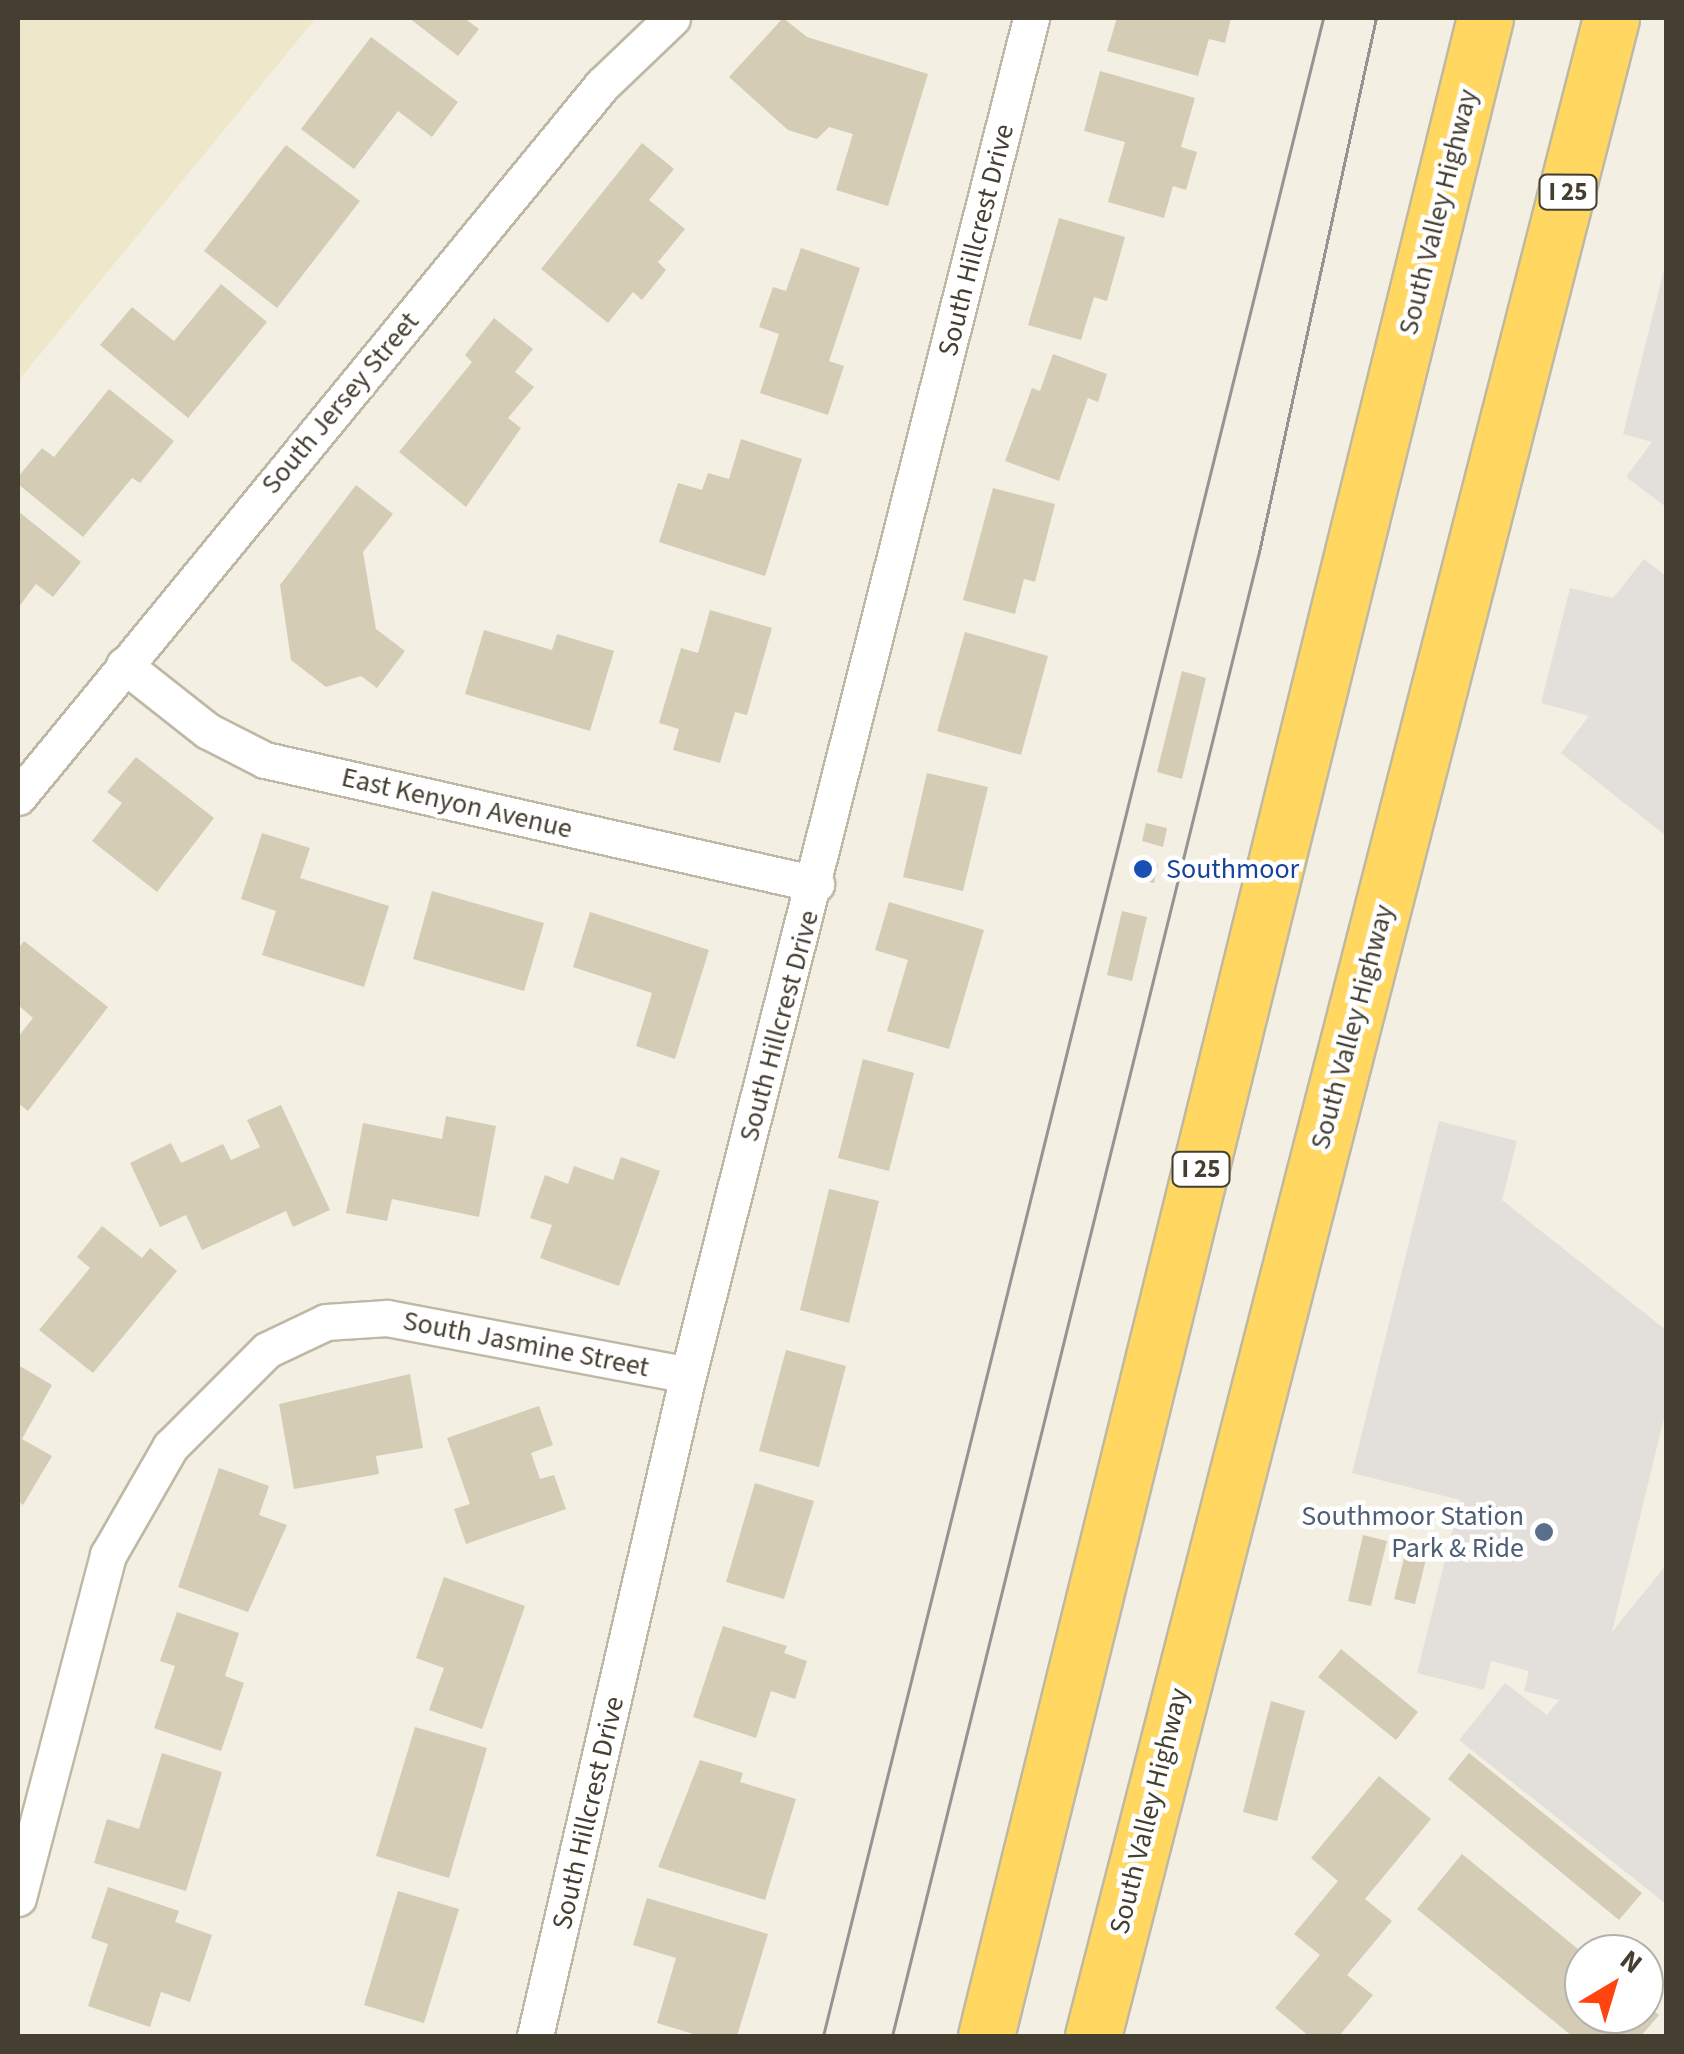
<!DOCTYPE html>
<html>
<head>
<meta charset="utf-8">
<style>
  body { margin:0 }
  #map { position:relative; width:1684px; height:2054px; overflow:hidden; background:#f3efe2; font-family:"Source Sans 3",sans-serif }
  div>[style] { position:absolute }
  .education>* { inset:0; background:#eee7ca }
  .parking>* { inset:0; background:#e3e0db }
  .building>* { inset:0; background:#d5ccb6 }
  .roads { filter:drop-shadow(2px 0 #bfb8a4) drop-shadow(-2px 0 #bfb8a4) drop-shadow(0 2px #bfb8a4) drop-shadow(0 -2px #bfb8a4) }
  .minor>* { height:35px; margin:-17.5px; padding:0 17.5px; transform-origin:17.5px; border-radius:17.5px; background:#fff }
  .motorway>* { height:55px; margin:-27.5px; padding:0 27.5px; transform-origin:27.5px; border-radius:27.5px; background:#ffd761 }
  .tram>* { height:2.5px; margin:-1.25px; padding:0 1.25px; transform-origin:1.25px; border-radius:1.25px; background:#949494 }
  .dots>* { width:28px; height:28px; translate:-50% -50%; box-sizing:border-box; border:5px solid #fff; border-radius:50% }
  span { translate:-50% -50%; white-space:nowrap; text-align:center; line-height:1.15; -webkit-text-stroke:9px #fff; paint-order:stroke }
  .shield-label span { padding:2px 8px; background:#fff; border:2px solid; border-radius:8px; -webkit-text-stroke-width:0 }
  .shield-label { font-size:25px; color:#453f32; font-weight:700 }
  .street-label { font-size:28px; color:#453f32 }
  .transit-label { font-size:28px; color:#164399 }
  .left { translate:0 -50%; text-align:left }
  .service-label { font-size:28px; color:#4e5e75 }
  .right { translate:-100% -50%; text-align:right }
  .frame { position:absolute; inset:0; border:20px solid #453f32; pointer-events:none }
  .north { position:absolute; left:1564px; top:1934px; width:100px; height:100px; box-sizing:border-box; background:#fff; border:2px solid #b5b2ad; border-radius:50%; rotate:38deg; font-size:28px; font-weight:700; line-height:40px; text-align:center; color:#453f32 }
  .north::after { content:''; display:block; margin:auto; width:35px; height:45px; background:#ff440d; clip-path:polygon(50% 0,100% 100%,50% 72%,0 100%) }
</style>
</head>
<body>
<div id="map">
  <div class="education">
    <i style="clip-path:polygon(18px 18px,316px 18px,18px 381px)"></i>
  </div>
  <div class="parking">
    <i style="clip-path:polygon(1666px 262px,1666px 507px,1626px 477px,1652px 442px,1623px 434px)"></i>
    <i style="clip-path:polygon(1644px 559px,1666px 576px,1666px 836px,1561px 753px,1589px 716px,1541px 703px,1570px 588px,1613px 598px)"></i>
    <i style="clip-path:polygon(1439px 1121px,1517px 1141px,1502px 1200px,1666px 1330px,1666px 1410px,1612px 1632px,1666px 1565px,1666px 1904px,1459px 1740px,1505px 1683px,1547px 1715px,1559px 1700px,1524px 1691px,1529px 1671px,1491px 1661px,1484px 1690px,1417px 1673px,1460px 1500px,1352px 1473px)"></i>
  </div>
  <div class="building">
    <i style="clip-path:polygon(409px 18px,464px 18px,479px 29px,458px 56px)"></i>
    <i style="clip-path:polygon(783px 18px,807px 37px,928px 74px,888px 206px,836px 190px,853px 134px,829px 127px,817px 139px,788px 130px,729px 77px)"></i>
    <i style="clip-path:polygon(1117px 18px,1231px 18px,1225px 43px,1209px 39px,1198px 76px,1107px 51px)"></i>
    <i style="clip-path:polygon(371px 37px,458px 102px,432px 137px,398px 111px,354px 169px,301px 129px)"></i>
    <i style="clip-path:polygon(1100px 71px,1195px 98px,1181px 147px,1197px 152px,1186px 190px,1173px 186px,1164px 218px,1108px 202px,1125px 142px,1084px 131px)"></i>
    <i style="clip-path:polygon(642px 143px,674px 169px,649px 200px,685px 229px,658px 262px,666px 270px,642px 300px,633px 292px,608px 323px,541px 269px)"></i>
    <i style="clip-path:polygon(286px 145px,360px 201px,277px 308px,204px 251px)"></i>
    <i style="clip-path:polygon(1059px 218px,1125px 237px,1107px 301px,1094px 297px,1081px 340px,1028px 325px)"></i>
    <i style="clip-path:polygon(801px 248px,860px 268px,829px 361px,844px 366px,828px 415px,760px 393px,779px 334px,759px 327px,773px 287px,786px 291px)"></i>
    <i style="clip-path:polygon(221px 284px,267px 322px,188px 418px,100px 345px,132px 307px,174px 341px)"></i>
    <i style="clip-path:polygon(494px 318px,533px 349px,515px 372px,534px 387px,508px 418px,521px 428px,466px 507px,399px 452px,472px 362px,465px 355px)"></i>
    <i style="clip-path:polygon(1053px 354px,1107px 374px,1098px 402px,1088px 398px,1059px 481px,1005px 461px,1032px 388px,1040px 391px)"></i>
    <i style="clip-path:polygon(109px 389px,174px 441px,140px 483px,132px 478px,83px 537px,18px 484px,18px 477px,42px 448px,54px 457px)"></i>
    <i style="clip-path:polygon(741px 439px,802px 459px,765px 576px,659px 542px,678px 483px,702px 490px,708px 473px,729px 479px)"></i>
    <i style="clip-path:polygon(356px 485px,393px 514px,363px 552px,376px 629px,405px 651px,377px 688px,361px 676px,326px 687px,291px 660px,280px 585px)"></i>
    <i style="clip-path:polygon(993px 488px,1055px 504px,1035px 582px,1024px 579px,1015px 614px,963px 600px)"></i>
    <i style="clip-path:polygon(18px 511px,81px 562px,53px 597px,36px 584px,18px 608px)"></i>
    <i style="clip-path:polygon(710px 610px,772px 628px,747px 715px,735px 712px,720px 763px,673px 750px,679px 729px,659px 723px,681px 648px,698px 653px)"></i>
    <i style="clip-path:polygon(484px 630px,552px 650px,557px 634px,614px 651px,590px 731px,465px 694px)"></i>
    <i style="clip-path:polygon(965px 632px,1048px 656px,1021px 755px,937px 731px)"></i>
    <i style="clip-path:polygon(1182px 671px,1206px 678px,1182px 779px,1157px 772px)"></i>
    <i style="clip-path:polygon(136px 757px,214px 818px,157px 892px,92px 841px,122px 803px,107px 792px)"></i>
    <i style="clip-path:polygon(927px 773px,988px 787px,963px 891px,903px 877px)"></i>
    <i style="clip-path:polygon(1146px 823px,1167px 828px,1163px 847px,1142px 841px)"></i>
    <i style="clip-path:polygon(262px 833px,310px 848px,300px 878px,389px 906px,364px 987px,262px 955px,276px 911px,241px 899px)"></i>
    <i style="clip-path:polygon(1137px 860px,1158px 865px,1154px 883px,1133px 878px)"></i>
    <i style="clip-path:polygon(432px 891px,544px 923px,524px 991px,413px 959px)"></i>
    <i style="clip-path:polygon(889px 902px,984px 930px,949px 1049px,887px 1031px,908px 960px,875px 950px)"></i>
    <i style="clip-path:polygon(1122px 911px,1147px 917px,1132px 981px,1107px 975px)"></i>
    <i style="clip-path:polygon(590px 912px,709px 950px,675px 1059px,636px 1046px,652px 993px,573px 967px)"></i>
    <i style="clip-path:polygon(24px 941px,108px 1007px,28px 1111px,18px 1103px,18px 1037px,33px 1018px,18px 1005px,18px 949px)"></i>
    <i style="clip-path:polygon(863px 1059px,914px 1073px,889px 1171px,838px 1158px)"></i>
    <i style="clip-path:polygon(281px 1105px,330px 1210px,293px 1227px,286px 1211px,202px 1250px,186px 1215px,160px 1227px,130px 1163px,171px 1143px,181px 1163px,223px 1144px,231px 1160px,260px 1147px,247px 1120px)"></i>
    <i style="clip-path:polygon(446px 1116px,496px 1126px,479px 1217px,392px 1199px,387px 1221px,346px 1213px,363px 1123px,442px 1139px)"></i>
    <i style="clip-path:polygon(621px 1157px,660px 1171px,619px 1286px,540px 1258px,552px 1225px,530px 1218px,545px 1175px,568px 1184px,574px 1166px,613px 1180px)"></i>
    <i style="clip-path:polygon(829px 1189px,879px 1201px,849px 1323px,800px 1310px)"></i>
    <i style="clip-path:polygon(102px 1226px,142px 1258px,150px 1248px,177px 1271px,93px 1373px,39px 1330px,90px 1268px,77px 1257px)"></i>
    <i style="clip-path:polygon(786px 1350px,846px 1366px,819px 1467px,759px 1451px)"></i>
    <i style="clip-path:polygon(18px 1365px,52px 1385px,22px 1439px,52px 1456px,23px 1505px,18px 1501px)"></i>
    <i style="clip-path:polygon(410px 1374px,423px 1448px,376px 1456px,379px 1474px,294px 1489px,279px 1404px)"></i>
    <i style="clip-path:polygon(539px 1406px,553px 1445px,531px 1453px,540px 1479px,554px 1475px,566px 1509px,466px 1544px,454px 1509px,470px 1504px,447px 1438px)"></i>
    <i style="clip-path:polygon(219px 1468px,269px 1486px,259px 1515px,287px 1525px,248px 1612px,178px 1587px)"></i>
    <i style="clip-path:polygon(755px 1483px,814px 1501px,784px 1599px,726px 1582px)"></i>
    <i style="clip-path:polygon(1363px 1535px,1387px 1541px,1371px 1606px,1348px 1601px)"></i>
    <i style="clip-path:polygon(1407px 1546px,1428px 1551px,1415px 1604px,1394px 1599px)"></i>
    <i style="clip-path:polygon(444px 1577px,525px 1606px,482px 1729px,429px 1710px,444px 1668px,416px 1658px)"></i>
    <i style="clip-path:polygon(177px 1612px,239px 1633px,225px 1676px,244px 1683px,221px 1751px,154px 1728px,175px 1666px,160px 1661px)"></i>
    <i style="clip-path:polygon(723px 1626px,787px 1646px,784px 1653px,807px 1661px,795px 1699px,771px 1691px,756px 1738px,693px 1717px)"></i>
    <i style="clip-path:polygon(1341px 1649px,1418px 1712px,1396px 1740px,1318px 1677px)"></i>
    <i style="clip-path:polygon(1271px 1701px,1305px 1711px,1277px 1821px,1243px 1812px)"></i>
    <i style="clip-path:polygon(415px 1727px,487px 1748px,449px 1878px,376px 1856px)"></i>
    <i style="clip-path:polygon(162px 1753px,222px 1772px,186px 1891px,94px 1863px,107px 1819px,139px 1829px)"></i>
    <i style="clip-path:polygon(1469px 1753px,1642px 1893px,1619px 1920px,1448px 1779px)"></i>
    <i style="clip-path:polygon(700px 1760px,743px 1773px,740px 1782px,796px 1799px,765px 1900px,658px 1867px)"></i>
    <i style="clip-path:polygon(1379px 1776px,1431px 1819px,1365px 1899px,1392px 1921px,1347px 1975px,1373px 1995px,1339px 2036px,1309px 2036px,1275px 2008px,1320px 1955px,1294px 1934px,1338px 1881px,1311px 1858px)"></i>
    <i style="clip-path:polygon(1462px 1854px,1584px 1954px,1584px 2014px,1644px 2014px,1644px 2003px,1659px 2015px,1641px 2036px,1572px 2036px,1417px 1909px)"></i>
    <i style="clip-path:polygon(108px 1887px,179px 1911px,175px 1922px,212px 1935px,190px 2002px,161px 1992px,150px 2027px,88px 2006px,108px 1944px,91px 1938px)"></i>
    <i style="clip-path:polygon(398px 1891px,459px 1909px,424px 2023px,364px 2005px)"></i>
    <i style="clip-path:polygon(647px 1898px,768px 1934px,737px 2036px,700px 2036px,657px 2023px,676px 1958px,633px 1945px)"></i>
  </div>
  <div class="roads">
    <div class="minor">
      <i style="left:124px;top:665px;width:107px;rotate:38.2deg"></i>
      <i style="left:208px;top:731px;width:64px;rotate:27deg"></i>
      <i style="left:265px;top:760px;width:565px;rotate:12.68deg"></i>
      <i style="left:18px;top:797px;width:921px;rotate:-50.64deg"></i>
      <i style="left:602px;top:85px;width:97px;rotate:-43.7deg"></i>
      <i style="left:18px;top:1898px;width:355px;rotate:-75.3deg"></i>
      <i style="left:108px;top:1555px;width:125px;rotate:-60.1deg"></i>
      <i style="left:170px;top:1447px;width:137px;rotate:-45deg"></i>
      <i style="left:267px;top:1350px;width:65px;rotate:-25.4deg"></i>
      <i style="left:326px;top:1322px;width:61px;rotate:-3.8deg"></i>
      <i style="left:387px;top:1318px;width:306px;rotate:10.7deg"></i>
      <i style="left:535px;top:2036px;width:678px;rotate:-76.97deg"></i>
      <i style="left:688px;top:1375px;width:1400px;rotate:-75.81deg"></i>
    </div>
    <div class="motorway">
      <i style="left:986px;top:2036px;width:2079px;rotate:-76.11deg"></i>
      <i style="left:1093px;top:2036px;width:2083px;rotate:-75.6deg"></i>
    </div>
  </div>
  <div class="tram">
    <i style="left:823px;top:2036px;width:2079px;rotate:-76.08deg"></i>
    <i style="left:892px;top:2036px;width:1529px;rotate:-76.11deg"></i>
    <i style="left:1259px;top:552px;width:547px;rotate:-77.64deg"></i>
  </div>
  <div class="dots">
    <i style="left:1143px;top:869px;background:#1a4fb4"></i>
    <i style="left:1544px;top:1532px;background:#5c6f8a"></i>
  </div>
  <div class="shield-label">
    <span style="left:1568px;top:192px">I 25</span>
    <span style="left:1201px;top:1169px">I 25</span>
  </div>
  <div class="street-label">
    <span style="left:1438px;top:212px;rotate:-76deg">South Valley Highway</span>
    <span style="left:976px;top:240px;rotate:-76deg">South Hillcrest Drive</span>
    <span style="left:340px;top:403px;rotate:-50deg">South Jersey Street</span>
    <span style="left:457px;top:803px;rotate:13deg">East Kenyon Avenue</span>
    <span style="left:779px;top:1026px;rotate:-75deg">South Hillcrest Drive</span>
    <span style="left:1352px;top:1027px;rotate:-75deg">South Valley Highway</span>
    <span style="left:526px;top:1344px;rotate:11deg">South Jasmine Street</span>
    <span style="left:1149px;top:1811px;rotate:-76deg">South Valley Highway</span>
    <span style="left:588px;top:1813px;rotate:-77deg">South Hillcrest Drive</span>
  </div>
  <div class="transit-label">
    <span class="left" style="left:1166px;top:869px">Southmoor</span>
  </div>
  <div class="service-label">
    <span class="right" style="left:1524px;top:1532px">Southmoor Station<br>Park &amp; Ride</span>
  </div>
  <div class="frame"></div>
  <div class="north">N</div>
</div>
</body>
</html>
